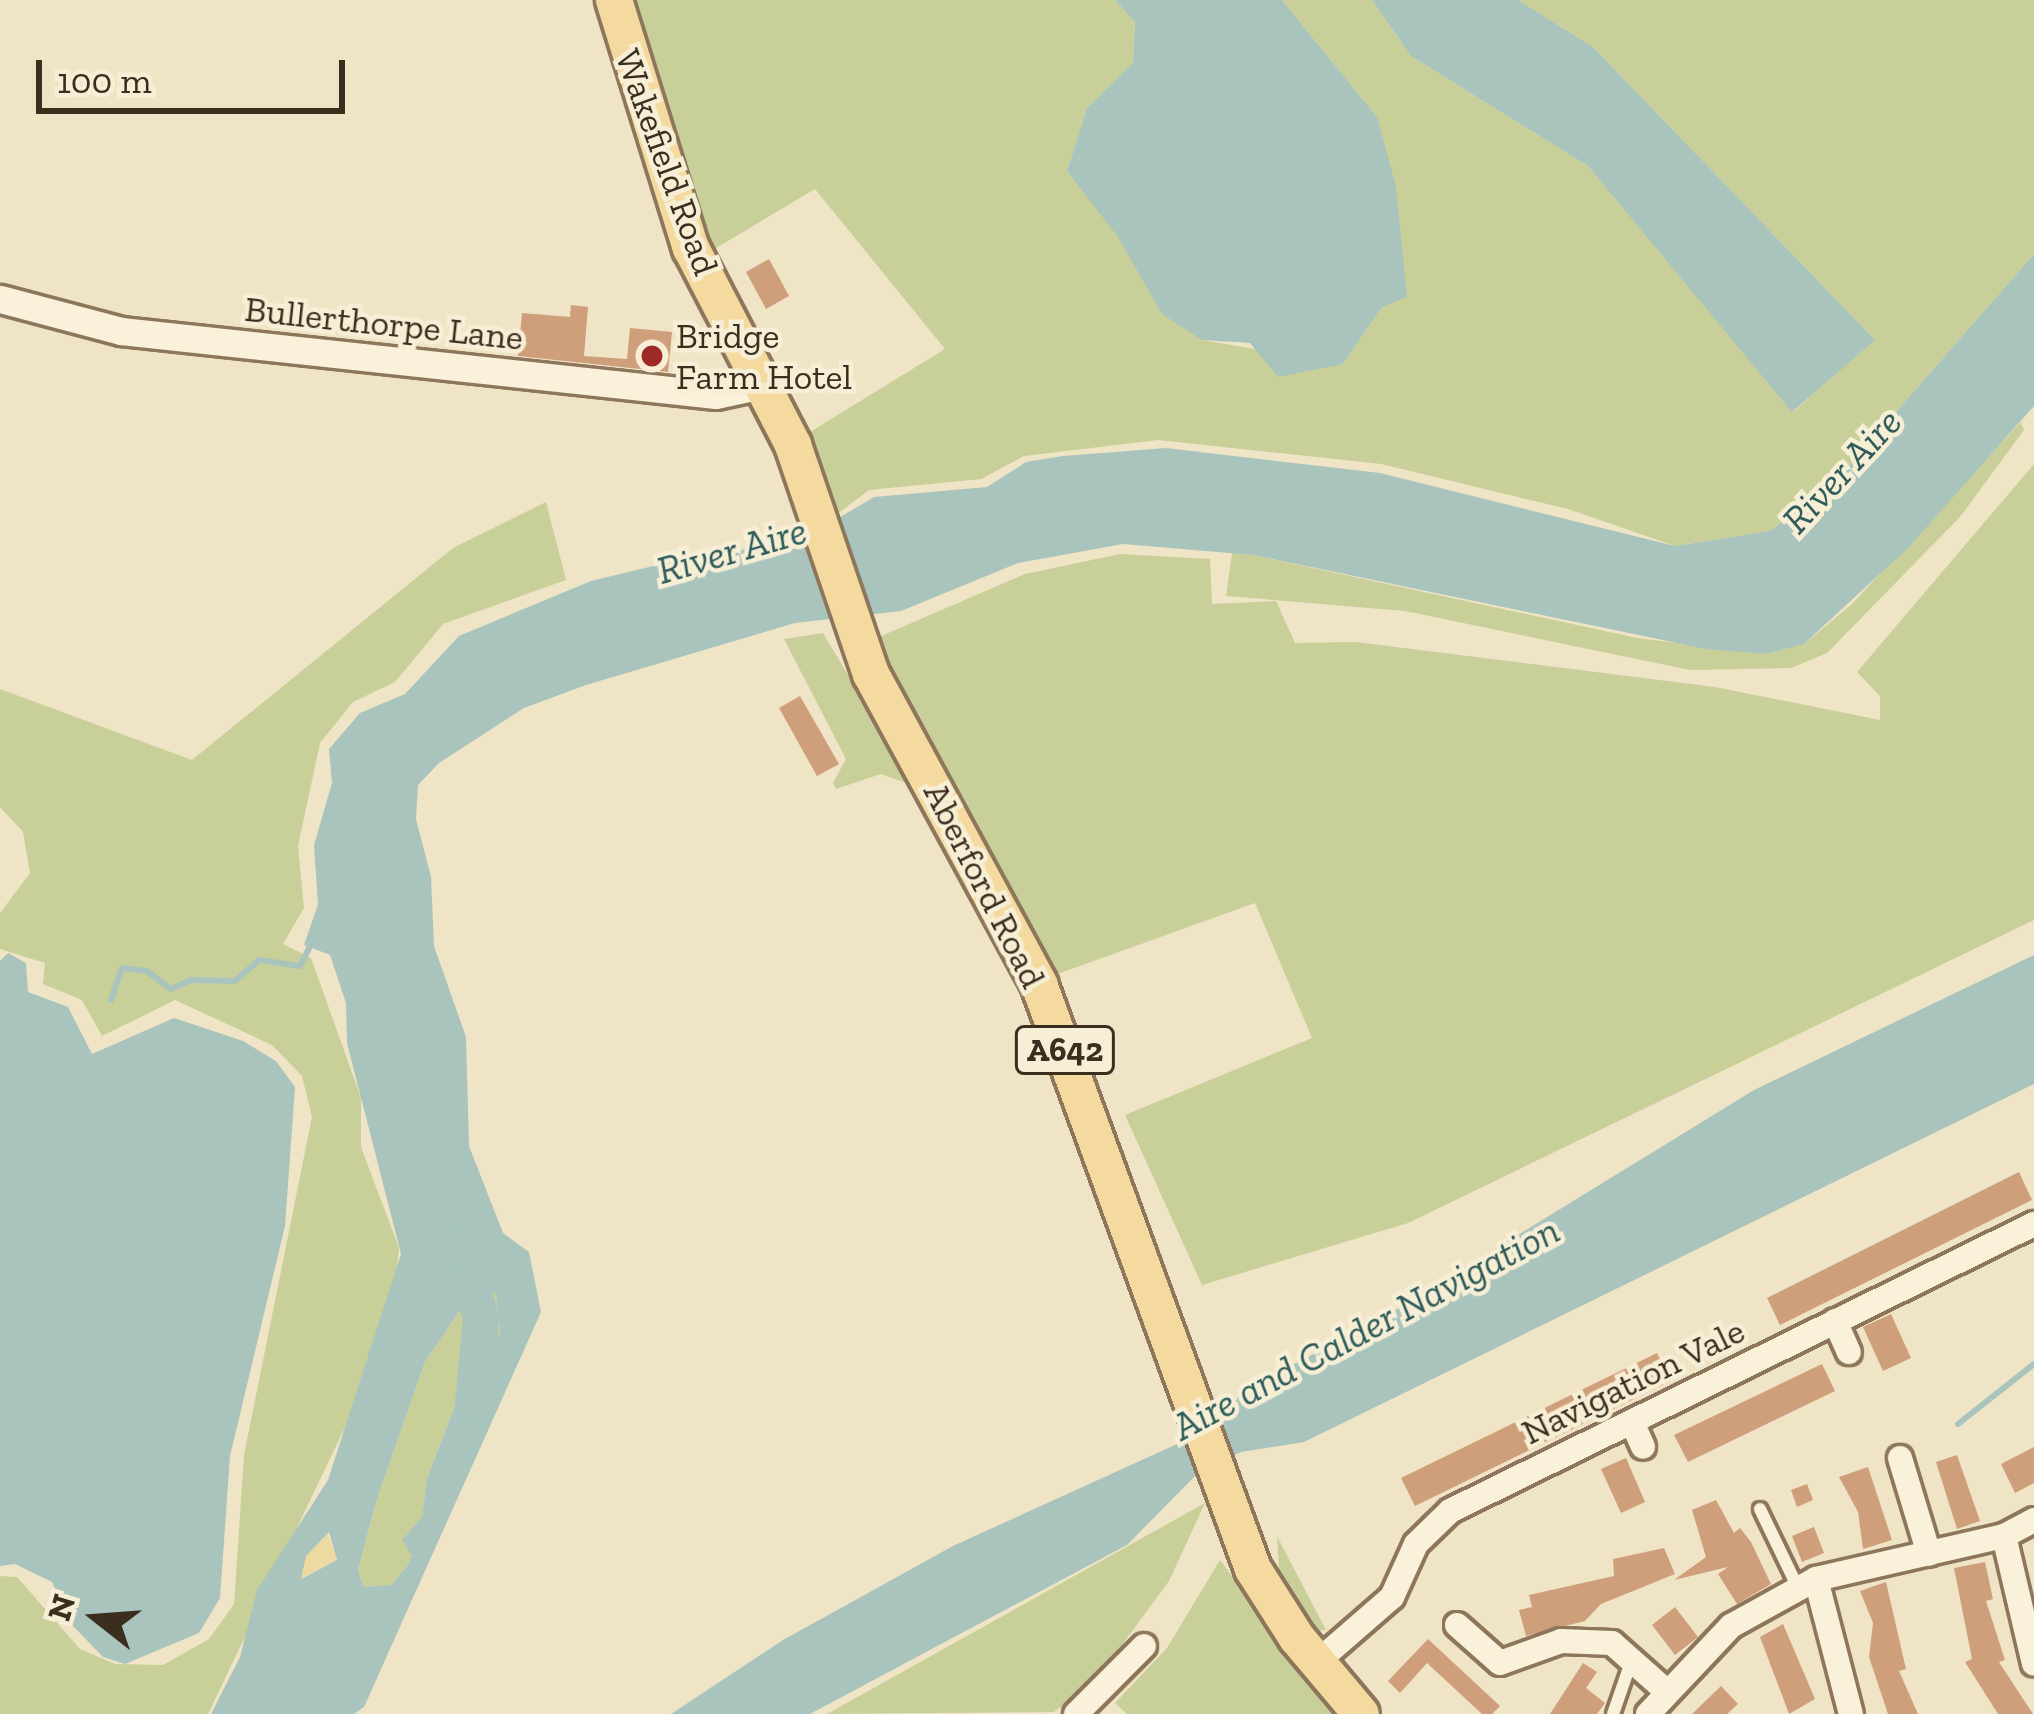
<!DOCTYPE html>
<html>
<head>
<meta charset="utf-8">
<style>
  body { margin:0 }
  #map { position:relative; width:2034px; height:1714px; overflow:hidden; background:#f0e4c6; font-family:"Zilla Slab",serif }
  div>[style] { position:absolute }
  .green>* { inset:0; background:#c8cf99 }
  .sand>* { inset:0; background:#eddaa3 }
  .water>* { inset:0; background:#a8c4bc }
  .stream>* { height:6px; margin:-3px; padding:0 3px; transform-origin:3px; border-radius:3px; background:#a8c4bc }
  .river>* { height:36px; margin:-18px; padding:0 18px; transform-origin:18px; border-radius:18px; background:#a8c4bc }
  .building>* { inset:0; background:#cf9f7b }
  .roads { filter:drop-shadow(3px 0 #8d765b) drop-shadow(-3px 0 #8d765b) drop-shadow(0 3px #8d765b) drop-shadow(0 -3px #8d765b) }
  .service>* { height:12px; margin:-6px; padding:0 6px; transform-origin:6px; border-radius:6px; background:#faf1da }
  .minor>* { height:24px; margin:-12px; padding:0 12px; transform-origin:12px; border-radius:12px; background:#faf1da }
  .tertiary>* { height:27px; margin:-13.5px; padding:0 13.5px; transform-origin:13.5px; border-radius:13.5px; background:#faf1da }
  .primary>* { height:36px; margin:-18px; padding:0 18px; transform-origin:18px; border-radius:18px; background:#f4da9e }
  .dots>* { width:33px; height:33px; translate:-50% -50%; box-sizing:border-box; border:6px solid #f7eed6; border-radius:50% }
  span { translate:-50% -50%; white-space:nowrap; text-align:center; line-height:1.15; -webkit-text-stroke:9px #f7eed6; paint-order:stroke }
  .shield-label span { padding:3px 9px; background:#f7eed6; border:3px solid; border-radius:9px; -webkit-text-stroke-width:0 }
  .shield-label { font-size:33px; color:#3c2e1f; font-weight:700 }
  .street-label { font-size:36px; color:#3c2e1f }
  .poi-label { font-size:36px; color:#3c2e1f }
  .left { translate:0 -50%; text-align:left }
  .water-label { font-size:39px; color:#2e5c5a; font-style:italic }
  .north { position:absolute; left:36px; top:1558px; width:120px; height:120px; -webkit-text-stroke:9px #f7eed6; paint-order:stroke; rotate:287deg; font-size:33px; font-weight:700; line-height:48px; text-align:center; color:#3c2e1f }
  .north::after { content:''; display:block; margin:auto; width:42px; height:54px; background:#3c2e1f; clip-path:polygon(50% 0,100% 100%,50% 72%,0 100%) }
  .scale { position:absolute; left:36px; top:60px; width:309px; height:54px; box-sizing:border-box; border:6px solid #3c2e1f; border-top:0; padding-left:15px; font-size:36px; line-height:42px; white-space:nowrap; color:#3c2e1f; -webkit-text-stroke:9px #f7eed6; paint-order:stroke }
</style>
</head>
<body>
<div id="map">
  <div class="green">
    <i style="clip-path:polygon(635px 0,1115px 0,1135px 22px,1133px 64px,1087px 108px,1067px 171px,1202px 340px,1343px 364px,1382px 307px,1377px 117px,1282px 0,1372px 0,1411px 56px,1588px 166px,1793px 412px,1874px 339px,1593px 47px,1518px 0,2034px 0,2034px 254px,1835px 482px,1770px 531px,1675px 546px,1568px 509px,1381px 464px,1158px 440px,1024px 456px,981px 479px,869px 490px,836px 515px,805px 435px,945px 349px,815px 189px,711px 251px)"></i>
    <i style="clip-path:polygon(2021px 422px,2024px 430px,1960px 517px,1827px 653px,1791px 668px,1690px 670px,1405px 611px,1226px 596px,1232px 553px,1253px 555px,1637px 638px,1767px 654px,1804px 644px,1852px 604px)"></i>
    <i style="clip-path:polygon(2034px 464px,2034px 920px,1408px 1223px,1202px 1285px,1125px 1115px,1312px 1038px,1255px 903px,1052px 976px,872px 640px,1025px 574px,1120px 554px,1210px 559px,1212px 604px,1276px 601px,1295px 643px,1356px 642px,1715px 687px,1880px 720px,1880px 696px,1857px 672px)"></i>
    <i style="clip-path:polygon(546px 502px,566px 580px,443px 624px,395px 682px,353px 702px,320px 743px,298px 846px,304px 908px,283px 944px,311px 958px,361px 1098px,361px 1147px,399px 1248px,391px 1331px,208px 1714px,0 1714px,0 1576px,17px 1577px,80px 1649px,115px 1664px,163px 1665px,209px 1639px,234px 1604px,244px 1455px,312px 1117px,302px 1076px,272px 1045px,175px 1000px,102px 1036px,82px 1000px,43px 984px,45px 963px,0 949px,0 913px,30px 873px,23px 832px,0 807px,0 689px,192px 760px,453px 548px)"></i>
    <i style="clip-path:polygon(823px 633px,914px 786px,881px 774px,836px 789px,833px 783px,846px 759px,784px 639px)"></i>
    <i style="clip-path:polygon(478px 1284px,496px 1294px,500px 1333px,459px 1394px,427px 1479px,422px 1517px,403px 1539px,412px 1556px,407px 1566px,391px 1585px,364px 1587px,358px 1570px,376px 1502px,425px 1362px)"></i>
    <i style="clip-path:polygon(1205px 1503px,1169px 1581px,1094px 1683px,1054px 1712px,827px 1714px)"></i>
    <i style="clip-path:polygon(1277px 1536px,1326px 1630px,1314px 1631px,1280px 1585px)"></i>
    <i style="clip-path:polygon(1220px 1560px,1335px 1714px,1127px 1714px,1115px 1703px,1167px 1648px)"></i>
  </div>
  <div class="sand">
    <i style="clip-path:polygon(326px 1530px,337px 1560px,300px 1579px,306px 1556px)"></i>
  </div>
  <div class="water">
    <i style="clip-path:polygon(1115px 0,1282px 0,1377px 117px,1396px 187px,1407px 297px,1382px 307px,1343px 364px,1278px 377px,1250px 343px,1202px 340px,1162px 314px,1118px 237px,1067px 171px,1087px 108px,1133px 63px,1135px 22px)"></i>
    <i style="clip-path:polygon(1372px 0,1518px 0,1593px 47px,1875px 340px,1792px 412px,1588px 166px,1411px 56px)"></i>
    <i style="clip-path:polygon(evenodd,2034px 254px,2034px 406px,1908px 548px,1804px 644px,1767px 654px,1706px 649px,1253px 555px,1123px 544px,1018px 563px,901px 611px,795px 623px,586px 685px,524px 708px,439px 763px,418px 785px,416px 819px,431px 877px,434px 946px,466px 1037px,469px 1146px,503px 1233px,529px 1252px,541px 1312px,364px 1707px,354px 1714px,211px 1714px,240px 1657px,257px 1590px,328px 1480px,401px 1254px,347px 1043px,346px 1003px,330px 955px,304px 945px,318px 904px,314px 845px,332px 783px,329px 749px,360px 713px,405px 694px,459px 636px,591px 581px,711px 552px,792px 546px,874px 497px,987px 487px,1026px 462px,1063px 456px,1166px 448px,1380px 473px,1675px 546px,1770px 531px,1835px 482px,2034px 254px,478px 1284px,496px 1294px,500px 1333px,469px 1368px,427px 1479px,422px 1517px,402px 1540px,412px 1556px,407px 1566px,391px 1585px,364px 1587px,358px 1570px,376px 1502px,425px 1362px,478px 1284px,2034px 254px,329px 1532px,337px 1560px,301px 1579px,306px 1556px,329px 1532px)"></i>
    <i style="clip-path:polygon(8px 953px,26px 963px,28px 992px,68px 1007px,92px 1054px,174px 1018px,243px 1041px,276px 1061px,295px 1087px,285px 1226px,230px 1456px,220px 1598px,199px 1633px,125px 1664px,103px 1657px,72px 1625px,52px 1582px,15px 1564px,0 1566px,0 961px)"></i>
    <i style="clip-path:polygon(2034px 955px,2034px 1084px,1304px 1442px,1241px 1452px,1199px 1472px,1127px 1545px,810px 1714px,671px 1714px,783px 1640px,953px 1546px,1188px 1439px,1232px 1410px,1240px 1392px,1381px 1319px,1754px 1090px)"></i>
  </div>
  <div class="stream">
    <i style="left:111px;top:1000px;width:34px;rotate:-71deg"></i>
    <i style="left:122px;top:968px;width:25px;rotate:7deg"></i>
    <i style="left:147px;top:971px;width:30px;rotate:37deg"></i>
    <i style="left:171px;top:989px;width:22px;rotate:-24deg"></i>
    <i style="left:191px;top:980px;width:44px;rotate:1.3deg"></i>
    <i style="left:235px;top:981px;width:32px;rotate:-41deg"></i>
    <i style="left:259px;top:960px;width:41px;rotate:8.3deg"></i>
    <i style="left:300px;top:966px;width:22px;rotate:-63deg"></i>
    <i style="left:1958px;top:1424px;width:97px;rotate:-38.3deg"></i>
  </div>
  <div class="river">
    <i style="left:460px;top:1241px;width:80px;rotate:74.7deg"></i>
    <i style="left:481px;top:1318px;width:86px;rotate:95.3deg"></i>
  </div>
  <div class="building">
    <i style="clip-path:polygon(769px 259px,789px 296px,766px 309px,746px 272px)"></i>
    <i style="clip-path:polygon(571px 305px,588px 307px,584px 356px,627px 359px,630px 328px,672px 332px,668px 372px,518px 356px,522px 313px,570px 317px)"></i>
    <i style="clip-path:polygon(800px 696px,839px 764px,817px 776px,779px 708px)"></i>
    <i style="clip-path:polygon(2019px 1172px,2032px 1200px,1780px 1325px,1767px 1298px)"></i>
    <i style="clip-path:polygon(1891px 1314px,1911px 1358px,1883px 1371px,1863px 1327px)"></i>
    <i style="clip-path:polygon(1657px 1353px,1671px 1381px,1415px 1506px,1401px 1478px)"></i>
    <i style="clip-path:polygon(1822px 1364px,1835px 1391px,1688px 1462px,1674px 1435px)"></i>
    <i style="clip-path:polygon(2034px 1447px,2034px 1483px,2015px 1493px,2001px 1464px)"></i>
    <i style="clip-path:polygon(1957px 1455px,1980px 1521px,1957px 1529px,1936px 1462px)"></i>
    <i style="clip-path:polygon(1626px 1458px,1645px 1502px,1621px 1513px,1601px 1469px)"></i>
    <i style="clip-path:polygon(1868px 1467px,1892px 1540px,1863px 1549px,1858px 1512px,1839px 1477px)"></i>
    <i style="clip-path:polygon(1807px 1484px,1813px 1500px,1797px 1507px,1791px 1490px)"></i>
    <i style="clip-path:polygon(1716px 1500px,1734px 1533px,1740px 1528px,1751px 1542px,1771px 1584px,1737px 1604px,1718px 1574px,1728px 1567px,1674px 1580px,1706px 1557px,1692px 1510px)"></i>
    <i style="clip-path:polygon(1814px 1527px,1824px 1553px,1802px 1562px,1792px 1536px)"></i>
    <i style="clip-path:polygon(1664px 1548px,1675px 1574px,1601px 1604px,1585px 1621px,1526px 1636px,1519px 1610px,1532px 1607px,1529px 1595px,1614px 1576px,1613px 1559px)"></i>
    <i style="clip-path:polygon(1985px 1562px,1993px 1599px,1986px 1601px,2005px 1660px,1999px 1662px,2033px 1714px,1998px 1714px,1965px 1662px,1972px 1659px,1954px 1568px)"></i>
    <i style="clip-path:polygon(1886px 1582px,1906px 1669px,1899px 1671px,1918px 1714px,1888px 1714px,1869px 1657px,1873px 1623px,1860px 1591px)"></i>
    <i style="clip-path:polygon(1675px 1607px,1698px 1637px,1675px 1655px,1652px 1625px)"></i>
    <i style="clip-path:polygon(1783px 1624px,1815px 1699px,1789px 1714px,1760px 1637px)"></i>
    <i style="clip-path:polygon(1428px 1639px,1500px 1706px,1492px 1714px,1482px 1714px,1427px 1663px,1400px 1693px,1388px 1681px)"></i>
    <i style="clip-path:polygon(1583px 1663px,1597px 1672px,1586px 1688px,1605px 1703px,1597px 1714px,1550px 1714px)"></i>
    <i style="clip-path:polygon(1721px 1686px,1738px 1704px,1727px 1714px,1692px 1714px)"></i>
  </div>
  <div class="roads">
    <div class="service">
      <i style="left:1760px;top:1509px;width:88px;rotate:64.3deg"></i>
      <i style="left:1613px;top:1714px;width:58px;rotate:-70.9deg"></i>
    </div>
    <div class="minor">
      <i style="left:1835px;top:1321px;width:34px;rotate:66deg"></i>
      <i style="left:1632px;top:1422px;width:27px;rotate:66deg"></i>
      <i style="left:1900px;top:1458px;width:100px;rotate:73.2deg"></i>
      <i style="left:2004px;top:1536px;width:131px;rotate:76.8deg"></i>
      <i style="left:1816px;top:1579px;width:139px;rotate:75.5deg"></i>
      <i style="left:1457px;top:1625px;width:57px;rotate:41.5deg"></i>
      <i style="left:1500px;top:1663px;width:65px;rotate:-19.8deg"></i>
      <i style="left:1561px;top:1641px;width:51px;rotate:2.2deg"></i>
      <i style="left:1612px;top:1643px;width:69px;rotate:41.5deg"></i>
      <i style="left:1316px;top:1663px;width:101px;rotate:-41deg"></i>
      <i style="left:1392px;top:1597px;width:58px;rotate:-65.6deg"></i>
      <i style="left:1416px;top:1544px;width:47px;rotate:-44.1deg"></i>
      <i style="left:1450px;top:1511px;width:651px;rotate:-26.17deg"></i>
      <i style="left:1076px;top:1714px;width:96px;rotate:-45deg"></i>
      <i style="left:1648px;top:1714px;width:121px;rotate:-46.7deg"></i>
      <i style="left:1731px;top:1626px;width:97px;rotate:-28.9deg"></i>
      <i style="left:1816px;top:1579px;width:193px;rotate:-12.9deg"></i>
      <i style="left:2004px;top:1536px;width:34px;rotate:-28deg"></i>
    </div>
    <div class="tertiary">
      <i style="left:0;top:299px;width:125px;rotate:14.8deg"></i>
      <i style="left:121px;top:331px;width:598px;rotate:6.14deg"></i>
      <i style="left:716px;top:395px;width:47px;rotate:-12.3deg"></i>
    </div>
    <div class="primary">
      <i style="left:614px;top:0;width:260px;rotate:72.8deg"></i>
      <i style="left:691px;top:248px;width:222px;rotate:62.6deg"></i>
      <i style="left:793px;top:445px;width:242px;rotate:71.2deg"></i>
      <i style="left:871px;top:674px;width:353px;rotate:61.5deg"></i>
      <i style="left:1039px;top:984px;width:623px;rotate:69.91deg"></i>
      <i style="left:1253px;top:1569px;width:82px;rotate:57.5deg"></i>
      <i style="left:1297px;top:1638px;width:99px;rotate:49.9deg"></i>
    </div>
  </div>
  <div class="dots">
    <i style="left:652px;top:356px;background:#9e2a28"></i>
  </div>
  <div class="shield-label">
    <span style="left:1065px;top:1050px">A642</span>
  </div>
  <div class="street-label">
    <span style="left:667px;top:162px;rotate:70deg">Wakefield Road</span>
    <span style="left:384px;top:323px;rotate:6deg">Bullerthorpe Lane</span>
    <span style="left:985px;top:885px;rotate:63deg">Aberford Road</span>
    <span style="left:1633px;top:1381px;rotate:-26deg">Navigation Vale</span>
  </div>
  <div class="poi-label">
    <span class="left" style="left:676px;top:356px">Bridge<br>Farm Hotel</span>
  </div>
  <div class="water-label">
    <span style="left:1842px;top:471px;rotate:-47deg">River Aire</span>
    <span style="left:732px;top:551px;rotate:-16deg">River Aire</span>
    <span style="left:1366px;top:1329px;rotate:-28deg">Aire and Calder Navigation</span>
  </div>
  <div class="north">N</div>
  <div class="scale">100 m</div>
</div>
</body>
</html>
